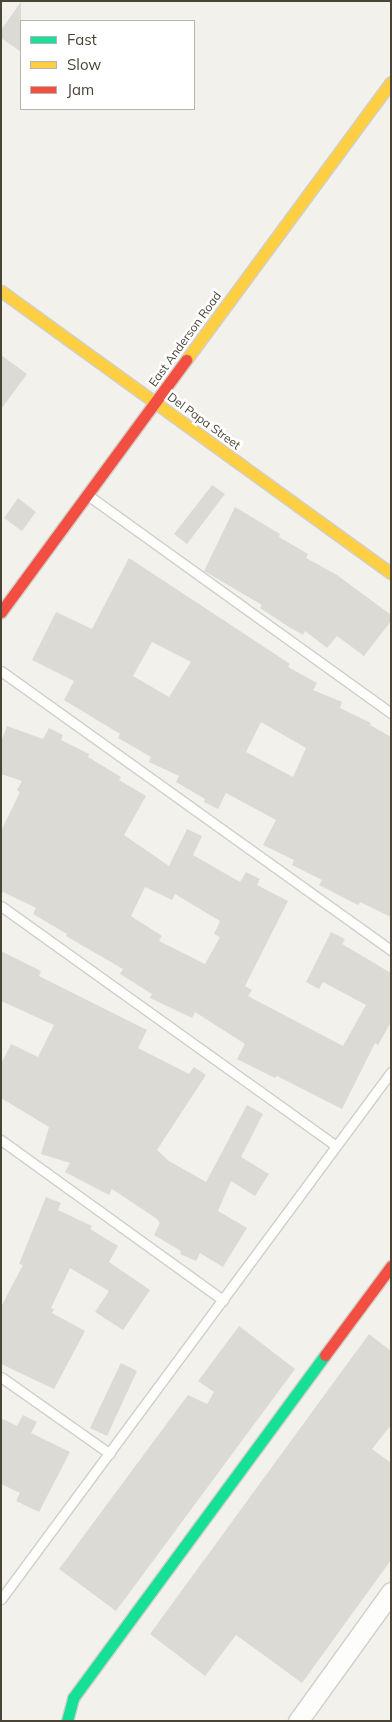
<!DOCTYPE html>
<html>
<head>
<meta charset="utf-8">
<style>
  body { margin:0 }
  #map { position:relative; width:392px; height:1722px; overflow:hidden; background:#f2f1ec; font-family:Mulish,sans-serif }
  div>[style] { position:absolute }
  .building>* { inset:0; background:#dcdad4 }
  .roads { filter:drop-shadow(1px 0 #d0cfc9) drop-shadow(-1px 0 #d0cfc9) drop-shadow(0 1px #d0cfc9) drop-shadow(0 -1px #d0cfc9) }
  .lane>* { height:9px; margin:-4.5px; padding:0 4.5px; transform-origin:4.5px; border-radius:4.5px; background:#fdfdfc }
  .street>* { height:19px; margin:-9.5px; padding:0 9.5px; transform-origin:9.5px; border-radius:9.5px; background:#fdfdfc }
  .fast>* { height:11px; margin:-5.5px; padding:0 5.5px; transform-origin:5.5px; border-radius:5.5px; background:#16e098 }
  .slow>* { height:11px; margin:-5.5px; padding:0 5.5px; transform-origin:5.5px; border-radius:5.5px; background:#ffcf43 }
  .jam>* { height:11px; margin:-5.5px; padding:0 5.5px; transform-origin:5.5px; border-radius:5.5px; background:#f24e42 }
  span { translate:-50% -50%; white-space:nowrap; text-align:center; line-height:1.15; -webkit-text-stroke:5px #fff; paint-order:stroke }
  .street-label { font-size:12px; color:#4a4436 }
  .frame { position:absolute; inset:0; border:2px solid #4a4436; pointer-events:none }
  .legend { position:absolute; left:20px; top:20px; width:175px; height:90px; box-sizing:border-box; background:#fff; border:1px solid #b7b4af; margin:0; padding:6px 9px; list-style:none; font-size:15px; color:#4a4436 }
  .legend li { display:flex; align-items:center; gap:10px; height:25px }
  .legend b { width:25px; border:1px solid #b7b4af }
</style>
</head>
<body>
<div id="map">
  <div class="building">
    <i style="clip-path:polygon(21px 2px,21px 52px,1px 38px,1px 30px)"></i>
    <i style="clip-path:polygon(1px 355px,27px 374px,1px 409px)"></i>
    <i style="clip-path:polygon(212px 485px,225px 494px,187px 544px,174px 534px)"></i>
    <i style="clip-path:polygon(18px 498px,36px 512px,22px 531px,4px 518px)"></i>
    <i style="clip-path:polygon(235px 507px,280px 534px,279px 537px,308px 554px,306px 558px,337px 575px,391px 615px,391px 621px,364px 656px,337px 636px,327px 648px,305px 631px,303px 635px,289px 627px,260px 608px,262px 605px,204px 571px)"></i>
    <i style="clip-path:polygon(evenodd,129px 558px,290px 664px,288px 667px,317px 683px,313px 690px,342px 702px,340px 708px,371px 723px,370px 725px,391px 737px,391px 917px,360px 902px,358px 905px,319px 885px,322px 880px,292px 865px,294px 860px,263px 845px,276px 820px,226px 793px,218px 809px,204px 802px,205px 799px,176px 782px,179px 776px,149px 762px,151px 757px,118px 738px,120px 734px,64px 700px,74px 681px,32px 660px,56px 612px,92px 629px,129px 558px,152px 642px,191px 662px,169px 697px,133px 676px,152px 642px,129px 558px,261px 722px,306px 748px,293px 777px,246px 752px,261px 722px)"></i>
    <i style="clip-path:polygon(evenodd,7px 726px,43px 739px,49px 728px,63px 735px,61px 740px,89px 754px,88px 757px,121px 777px,119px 780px,146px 796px,124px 835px,169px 866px,187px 829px,202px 836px,193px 855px,240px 882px,246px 872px,260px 879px,257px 885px,288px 901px,245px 986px,252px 990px,248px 996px,343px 1046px,366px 1005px,323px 982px,319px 989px,306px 982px,331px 932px,345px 939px,342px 944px,391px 973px,391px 1022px,378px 1045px,375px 1043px,342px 1109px,277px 1076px,275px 1078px,237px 1059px,245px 1044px,195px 1012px,192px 1018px,150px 998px,152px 994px,120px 974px,123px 969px,66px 936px,67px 934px,33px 914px,36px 908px,1px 891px,1px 831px,20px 792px,17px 790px,22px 781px,1px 774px,1px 742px,7px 726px,145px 887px,172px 900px,175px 894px,220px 921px,214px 934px,220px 937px,205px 964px,159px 941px,162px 936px,131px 916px,145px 887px)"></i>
    <i style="clip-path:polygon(1px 951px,41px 971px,39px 976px,147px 1030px,138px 1048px,189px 1074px,194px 1067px,206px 1075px,157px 1150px,169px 1161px,206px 1182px,247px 1105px,263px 1114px,241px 1157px,269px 1174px,255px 1196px,231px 1181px,218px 1211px,247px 1228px,223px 1267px,200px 1253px,196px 1261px,180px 1254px,181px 1251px,154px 1235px,160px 1223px,157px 1219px,112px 1189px,109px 1195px,65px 1172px,70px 1163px,41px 1154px,49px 1127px,1px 1098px,1px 1064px,11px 1044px,38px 1057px,54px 1025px,1px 1001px)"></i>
    <i style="clip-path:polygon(46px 1197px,61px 1203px,58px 1210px,92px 1226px,90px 1229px,118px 1246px,109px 1262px,150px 1290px,123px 1330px,95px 1312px,109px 1291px,70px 1268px,51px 1308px,54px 1309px,52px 1313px,85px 1331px,54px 1389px,1px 1364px,1px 1307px,23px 1265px,19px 1264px)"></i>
    <i style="clip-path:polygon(239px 1326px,295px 1369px,116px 1611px,59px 1569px,188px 1395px,207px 1404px,214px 1392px,198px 1381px)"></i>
    <i style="clip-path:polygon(369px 1334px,391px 1351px,391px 1425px,372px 1449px,391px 1463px,391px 1560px,302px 1683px,236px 1635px,205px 1676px,150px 1634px)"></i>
    <i style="clip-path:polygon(121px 1363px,137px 1371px,107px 1436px,90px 1428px)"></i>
    <i style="clip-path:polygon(23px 1415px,37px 1422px,31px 1433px,70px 1452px,39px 1512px,16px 1501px,20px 1493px,1px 1484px,1px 1418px,17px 1426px)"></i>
  </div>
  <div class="roads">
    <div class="lane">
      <i style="left:89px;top:496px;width:372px;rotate:35.7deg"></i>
      <i style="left:1px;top:671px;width:480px;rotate:35.6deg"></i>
      <i style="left:1px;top:906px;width:412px;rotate:35.6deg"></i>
      <i style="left:1px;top:1140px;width:274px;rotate:35.8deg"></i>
      <i style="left:1px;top:1377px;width:133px;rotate:35.2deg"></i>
      <i style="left:1px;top:1599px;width:656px;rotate:-53.5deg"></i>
    </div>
    <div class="street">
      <i style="left:298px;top:1721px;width:159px;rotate:-54.2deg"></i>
    </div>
    <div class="fast">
      <i style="left:67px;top:1721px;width:24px;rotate:-75deg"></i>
      <i style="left:73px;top:1698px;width:426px;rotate:-53.7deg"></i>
    </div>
    <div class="slow">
      <i style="left:1px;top:291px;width:481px;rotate:35.9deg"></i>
      <i style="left:186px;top:360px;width:345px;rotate:-53.6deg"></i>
    </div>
    <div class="jam">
      <i style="left:1px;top:612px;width:313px;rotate:-53.7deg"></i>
      <i style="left:325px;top:1355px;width:111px;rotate:-53.4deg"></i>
    </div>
  </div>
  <div class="street-label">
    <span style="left:185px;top:339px;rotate:-54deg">East Anderson Road</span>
    <span style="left:204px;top:421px;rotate:36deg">Del Papa Street</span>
  </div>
  <div class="frame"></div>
  <ul class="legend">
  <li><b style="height:6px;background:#16e098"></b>Fast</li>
  <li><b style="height:6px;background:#ffcf43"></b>Slow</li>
  <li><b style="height:6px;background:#f24e42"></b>Jam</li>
  </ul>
</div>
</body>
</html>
